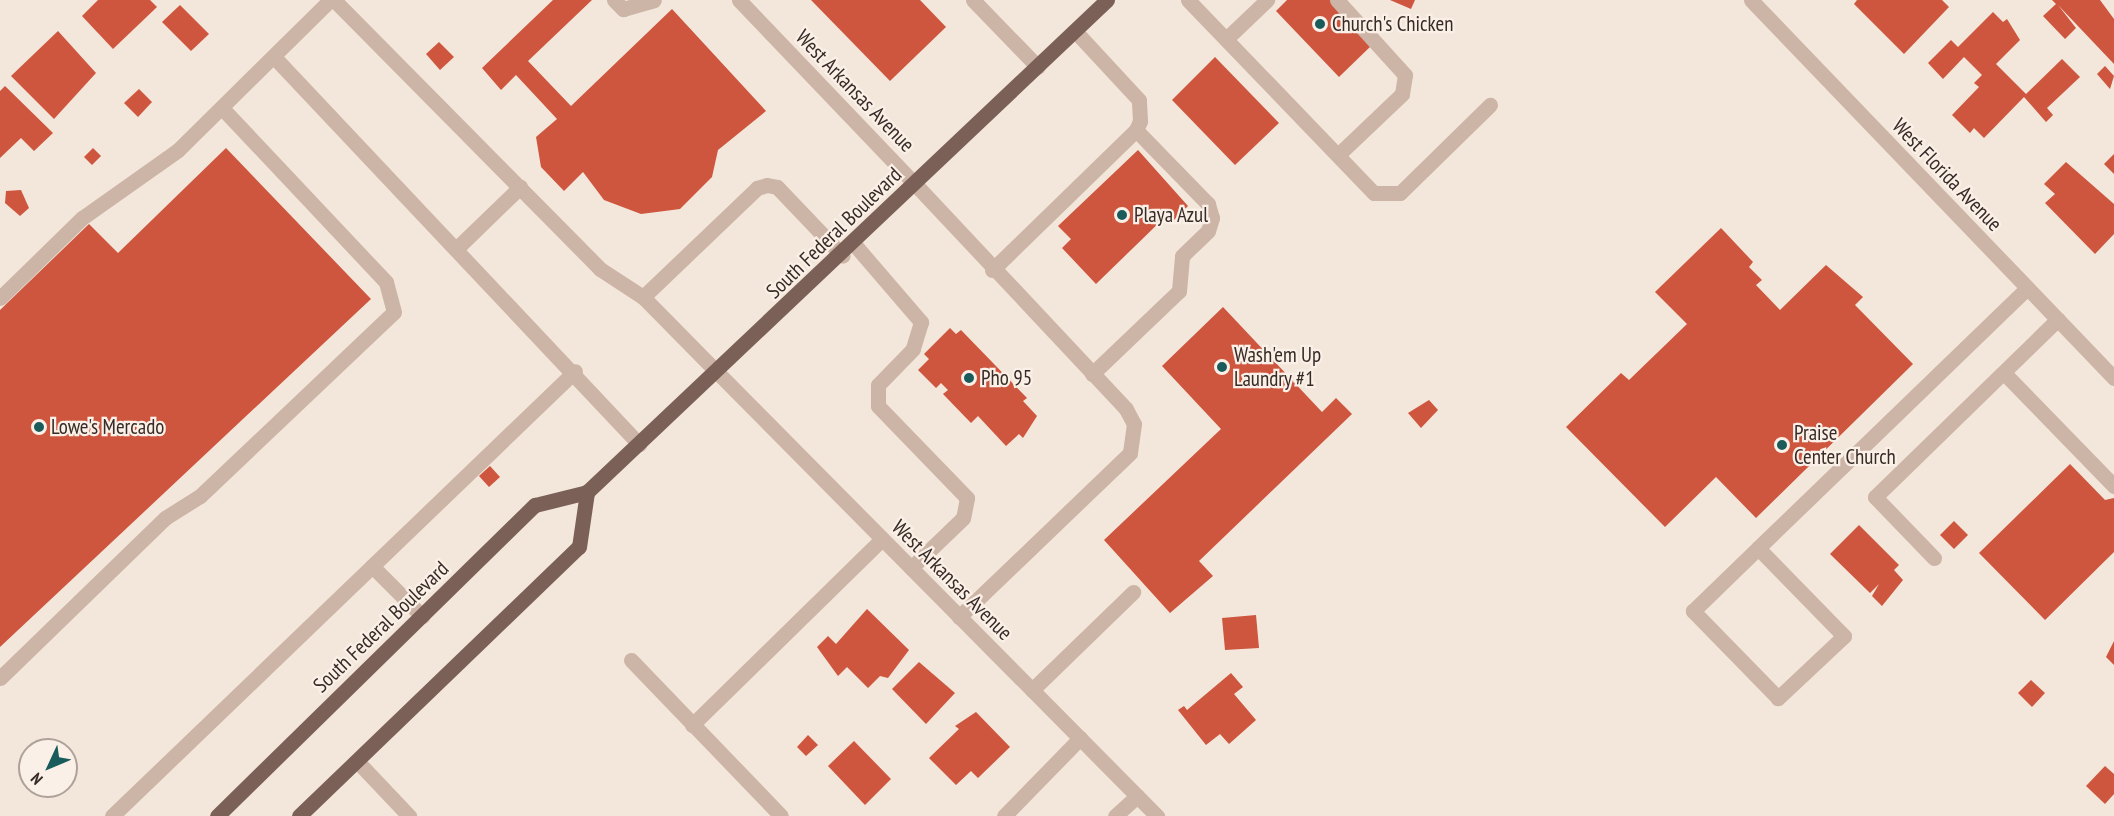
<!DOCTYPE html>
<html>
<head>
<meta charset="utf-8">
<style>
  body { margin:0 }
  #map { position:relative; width:2114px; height:816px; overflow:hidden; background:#f3e6da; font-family:"PT Sans Narrow",sans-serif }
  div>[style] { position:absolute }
  .building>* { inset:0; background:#ce553e }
  .service>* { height:15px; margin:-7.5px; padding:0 7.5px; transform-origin:7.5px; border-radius:7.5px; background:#ccb4a6 }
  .minor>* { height:15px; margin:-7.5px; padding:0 7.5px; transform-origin:7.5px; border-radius:7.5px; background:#ccb4a6 }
  .tertiary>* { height:15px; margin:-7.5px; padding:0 7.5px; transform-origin:7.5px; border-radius:7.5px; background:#ccb4a6 }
  .primary>* { height:15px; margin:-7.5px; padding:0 7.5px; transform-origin:7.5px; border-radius:7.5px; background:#7b6057 }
  .dots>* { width:16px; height:16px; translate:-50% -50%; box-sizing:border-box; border:3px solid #fbf0e7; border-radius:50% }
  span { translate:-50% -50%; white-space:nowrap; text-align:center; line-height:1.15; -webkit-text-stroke:4.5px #fbf0e7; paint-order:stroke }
  .poi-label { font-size:21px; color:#382b27 }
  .left { translate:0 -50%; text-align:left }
  .street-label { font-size:21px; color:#382b27 }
  .north { position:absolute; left:18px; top:738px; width:60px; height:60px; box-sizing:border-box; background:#fbf0e7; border:2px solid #ada19a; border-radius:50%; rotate:226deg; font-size:16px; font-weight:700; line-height:24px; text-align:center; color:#382b27 }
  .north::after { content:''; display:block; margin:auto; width:21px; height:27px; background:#1a5c5b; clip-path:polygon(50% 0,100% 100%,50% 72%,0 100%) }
</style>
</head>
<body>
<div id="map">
  <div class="building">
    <i style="clip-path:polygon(98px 0,150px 0,157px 7px,113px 49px,82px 16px)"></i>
    <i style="clip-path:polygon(553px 0,592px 0,528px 61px,571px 106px,672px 9px,766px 111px,718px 150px,712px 177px,680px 209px,641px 214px,604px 200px,583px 172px,564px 191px,541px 167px,536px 137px,557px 119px,516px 75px,501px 90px,482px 68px)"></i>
    <i style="clip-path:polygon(811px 0,920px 0,946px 27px,890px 81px)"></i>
    <i style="clip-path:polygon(1287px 0,1331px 0,1373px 44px,1339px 77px,1276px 11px)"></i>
    <i style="clip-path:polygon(1390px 0,1415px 0,1411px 9px)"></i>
    <i style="clip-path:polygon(1857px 0,1942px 0,1949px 7px,1904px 54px,1854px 4px)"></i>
    <i style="clip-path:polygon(2052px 0,2100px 0,2114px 19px,2114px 64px,2058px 5px,2076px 28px,2065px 39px,2043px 16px,2056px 4px)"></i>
    <i style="clip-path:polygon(180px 5px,209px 34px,191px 51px,162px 22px)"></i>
    <i style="clip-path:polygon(1993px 12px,2003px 22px,2007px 19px,2020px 40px,1996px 64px,2026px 94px,2062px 59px,2080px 77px,2047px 108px,2053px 115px,2046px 122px,2024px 97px,1984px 138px,1974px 128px,1970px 133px,1952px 115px,1979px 87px,1974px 83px,1982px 75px,1964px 57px,1943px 79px,1928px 63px,1951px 40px,1958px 47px)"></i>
    <i style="clip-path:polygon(58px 31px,96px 73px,54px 119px,11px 76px)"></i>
    <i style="clip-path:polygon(439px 42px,454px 57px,440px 70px,426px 54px)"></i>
    <i style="clip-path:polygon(1215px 57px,1279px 123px,1235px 165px,1172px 100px)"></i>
    <i style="clip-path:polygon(2105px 66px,2114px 76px,2110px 89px,2097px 74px)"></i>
    <i style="clip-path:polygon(5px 86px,53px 133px,34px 151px,21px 138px,0 158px,0 91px)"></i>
    <i style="clip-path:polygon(139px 89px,152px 102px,138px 117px,124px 103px)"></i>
    <i style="clip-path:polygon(93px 148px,101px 156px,92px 165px,84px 157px)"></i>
    <i style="clip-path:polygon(226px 148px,371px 299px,0 647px,0 310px,89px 224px,118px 253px)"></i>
    <i style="clip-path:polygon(1138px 150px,1188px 206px,1172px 222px,1166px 216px,1096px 284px,1062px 248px,1071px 239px,1058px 226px)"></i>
    <i style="clip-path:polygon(2114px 154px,2114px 174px,2104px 164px)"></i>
    <i style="clip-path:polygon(2066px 162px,2114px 204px,2114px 234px,2095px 254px,2045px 203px,2055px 194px,2044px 184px)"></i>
    <i style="clip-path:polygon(21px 190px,29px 208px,20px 216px,5px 203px,6px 191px)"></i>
    <i style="clip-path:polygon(1721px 228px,1753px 262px,1749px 267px,1762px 280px,1756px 285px,1780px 310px,1826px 265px,1863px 297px,1855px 305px,1913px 364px,1756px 518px,1716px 477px,1665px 527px,1566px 427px,1621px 373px,1629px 380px,1687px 324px,1655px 292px)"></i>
    <i style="clip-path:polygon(1223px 307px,1322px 412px,1336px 398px,1352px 414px,1199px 561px,1213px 576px,1170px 613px,1104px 540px,1221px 429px,1162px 366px)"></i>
    <i style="clip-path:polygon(950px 328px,956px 334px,961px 330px,1027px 398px,1023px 401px,1037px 416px,1023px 438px,1019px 434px,1006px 446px,978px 416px,971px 423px,943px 394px,948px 390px,941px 383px,936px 388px,918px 370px,929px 359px,924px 354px)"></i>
    <i style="clip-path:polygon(1429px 400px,1438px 410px,1421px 428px,1408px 413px)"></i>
    <i style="clip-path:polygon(2070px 464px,2105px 500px,2114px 498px,2114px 552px,2045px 620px,1979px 553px)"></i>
    <i style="clip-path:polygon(490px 466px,500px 477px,489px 487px,479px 476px)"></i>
    <i style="clip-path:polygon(1954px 521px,1968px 535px,1954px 549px,1940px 535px)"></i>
    <i style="clip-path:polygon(1859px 525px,1899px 565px,1894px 570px,1903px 580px,1882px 606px,1872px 596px,1879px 584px,1870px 593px,1830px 554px)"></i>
    <i style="clip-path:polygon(867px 609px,909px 650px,888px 678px,880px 676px,868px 688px,847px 667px,838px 676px,817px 647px,828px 636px,836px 644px)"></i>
    <i style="clip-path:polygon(1256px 615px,1259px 648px,1225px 650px,1222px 618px)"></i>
    <i style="clip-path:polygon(2114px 641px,2114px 665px,2106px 657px)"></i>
    <i style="clip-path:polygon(919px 662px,955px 693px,926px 724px,892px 689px)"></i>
    <i style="clip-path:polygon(1231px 673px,1243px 687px,1234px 694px,1256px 720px,1229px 744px,1220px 734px,1206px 745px,1178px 710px,1184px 706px,1187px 710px)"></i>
    <i style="clip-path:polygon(2031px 680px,2045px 693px,2032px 707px,2018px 693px)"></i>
    <i style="clip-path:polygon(976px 712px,1010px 747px,978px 778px,971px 771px,956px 785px,929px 758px,959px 729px,955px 726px)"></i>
    <i style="clip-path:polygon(808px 735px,818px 745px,806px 756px,797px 747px)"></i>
    <i style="clip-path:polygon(854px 741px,891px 779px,865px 805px,828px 766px)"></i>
    <i style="clip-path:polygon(2105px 766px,2114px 774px,2114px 794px,2105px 804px,2086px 786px)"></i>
  </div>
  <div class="service">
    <i style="left:334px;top:0;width:378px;rotate:45.3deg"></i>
    <i style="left:600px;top:269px;width:51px;rotate:33.1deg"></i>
    <i style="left:643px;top:297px;width:107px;rotate:45.4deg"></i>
    <i style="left:614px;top:0;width:13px;rotate:45deg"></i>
    <i style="left:623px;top:9px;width:32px;rotate:-16deg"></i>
    <i style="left:973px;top:0;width:93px;rotate:45.9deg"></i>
    <i style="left:1188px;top:0;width:268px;rotate:46.1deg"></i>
    <i style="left:1374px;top:193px;width:26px"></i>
    <i style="left:1400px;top:193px;width:126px;rotate:-44.4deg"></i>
    <i style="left:1337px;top:0;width:101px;rotate:47.8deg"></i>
    <i style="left:1405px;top:75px;width:19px;rotate:99deg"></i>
    <i style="left:1402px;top:94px;width:88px;rotate:136.4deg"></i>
    <i style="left:1226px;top:39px;width:57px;rotate:-43.6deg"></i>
    <i style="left:275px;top:58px;width:531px;rotate:46.68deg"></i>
    <i style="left:915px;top:184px;width:308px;rotate:46.8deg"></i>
    <i style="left:1126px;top:409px;width:17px;rotate:62deg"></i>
    <i style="left:1134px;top:424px;width:29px;rotate:98deg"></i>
    <i style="left:1130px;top:453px;width:237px;rotate:136.2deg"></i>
    <i style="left:854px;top:244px;width:103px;rotate:49.3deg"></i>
    <i style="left:921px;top:322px;width:28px;rotate:107deg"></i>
    <i style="left:913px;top:349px;width:50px;rotate:134.2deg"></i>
    <i style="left:878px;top:385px;width:21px;rotate:90deg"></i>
    <i style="left:878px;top:406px;width:128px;rotate:45.9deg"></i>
    <i style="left:967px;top:498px;width:20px;rotate:101deg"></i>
    <i style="left:963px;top:518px;width:72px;rotate:136.1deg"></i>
    <i style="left:457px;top:248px;width:88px;rotate:-44.1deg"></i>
    <i style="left:992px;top:270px;width:201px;rotate:-44.2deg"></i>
    <i style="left:1136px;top:130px;width:10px;rotate:-66deg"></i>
    <i style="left:1140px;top:121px;width:21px;rotate:-93deg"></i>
    <i style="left:1139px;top:100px;width:94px;rotate:-132.8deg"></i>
    <i style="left:643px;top:297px;width:158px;rotate:-43.7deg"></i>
    <i style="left:757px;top:188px;width:10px;rotate:-17deg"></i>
    <i style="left:767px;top:185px;width:10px;rotate:11deg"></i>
    <i style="left:777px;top:187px;width:95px;rotate:46.3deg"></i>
    <i style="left:0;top:298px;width:115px;rotate:-44.3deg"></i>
    <i style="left:82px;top:218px;width:118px;rotate:-35.3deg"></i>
    <i style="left:178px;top:150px;width:214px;rotate:-44.6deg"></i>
    <i style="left:2004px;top:373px;width:158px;rotate:45.8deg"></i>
    <i style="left:1092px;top:374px;width:120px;rotate:-43.7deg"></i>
    <i style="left:1179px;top:291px;width:35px;rotate:-85deg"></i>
    <i style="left:1182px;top:256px;width:36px;rotate:-44deg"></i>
    <i style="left:1208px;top:231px;width:14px;rotate:-73deg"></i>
    <i style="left:1212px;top:218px;width:15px;rotate:-106deg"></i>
    <i style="left:1208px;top:204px;width:103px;rotate:-134.2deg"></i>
    <i style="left:1758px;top:548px;width:123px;rotate:45.7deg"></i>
    <i style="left:1844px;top:636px;width:91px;rotate:136.8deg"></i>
    <i style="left:1778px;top:698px;width:122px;rotate:-134.3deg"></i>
    <i style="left:1693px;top:611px;width:91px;rotate:-44.1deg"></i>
    <i style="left:1758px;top:548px;width:374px;rotate:-44deg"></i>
    <i style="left:1934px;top:558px;width:85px;rotate:-134deg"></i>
    <i style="left:1875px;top:497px;width:255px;rotate:-44.2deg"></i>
    <i style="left:372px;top:566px;width:71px;rotate:45deg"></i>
    <i style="left:631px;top:660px;width:216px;rotate:46.1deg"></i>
    <i style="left:0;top:678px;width:230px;rotate:-44.1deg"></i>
    <i style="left:165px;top:518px;width:41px;rotate:-32.2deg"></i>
    <i style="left:200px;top:496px;width:267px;rotate:-43.5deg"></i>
    <i style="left:394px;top:312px;width:31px;rotate:-105deg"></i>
    <i style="left:386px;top:282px;width:239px;rotate:-133.3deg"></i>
    <i style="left:1032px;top:690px;width:141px;rotate:-44.1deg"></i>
    <i style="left:692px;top:725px;width:266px;rotate:-44.4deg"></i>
    <i style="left:357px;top:761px;width:76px;rotate:46.6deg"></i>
    <i style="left:112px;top:816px;width:642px;rotate:-43.86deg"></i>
    <i style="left:1004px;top:816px;width:109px;rotate:-45.7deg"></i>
    <i style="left:1115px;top:816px;width:30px;rotate:-42deg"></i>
  </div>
  <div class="minor">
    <i style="left:739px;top:0;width:255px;rotate:46.3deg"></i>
    <i style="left:718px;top:373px;width:624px;rotate:45.26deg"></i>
  </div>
  <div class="tertiary">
    <i style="left:1751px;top:0;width:524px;rotate:46.16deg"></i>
  </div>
  <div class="primary">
    <i style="left:217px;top:816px;width:445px;rotate:-44.4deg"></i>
    <i style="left:535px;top:505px;width:54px;rotate:-14deg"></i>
    <i style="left:587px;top:492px;width:716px;rotate:-43.42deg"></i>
    <i style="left:299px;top:816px;width:388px;rotate:-43.9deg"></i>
    <i style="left:579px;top:547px;width:56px;rotate:-81.7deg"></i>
  </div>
  <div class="dots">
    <i style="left:1320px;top:24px;background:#1a5c5b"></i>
    <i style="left:1122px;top:215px;background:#1a5c5b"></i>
    <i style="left:1222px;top:367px;background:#1a5c5b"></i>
    <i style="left:969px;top:378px;background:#1a5c5b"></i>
    <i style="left:39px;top:427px;background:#1a5c5b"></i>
    <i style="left:1782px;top:445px;background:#1a5c5b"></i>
  </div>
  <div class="poi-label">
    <span class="left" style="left:1332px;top:24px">Church's Chicken</span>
    <span class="left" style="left:1134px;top:215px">Playa Azul</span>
    <span class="left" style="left:1234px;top:367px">Wash'em Up<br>Laundry #1</span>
    <span class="left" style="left:981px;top:378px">Pho 95</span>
    <span class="left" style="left:51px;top:427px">Lowe's Mercado</span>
    <span class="left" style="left:1794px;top:445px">Praise<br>Center Church</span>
  </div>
  <div class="street-label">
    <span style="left:855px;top:91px;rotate:46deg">West Arkansas Avenue</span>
    <span style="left:1947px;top:175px;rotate:46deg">West Florida Avenue</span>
    <span style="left:834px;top:233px;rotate:-44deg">South Federal Boulevard</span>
    <span style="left:952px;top:580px;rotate:45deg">West Arkansas Avenue</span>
    <span style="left:381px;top:627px;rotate:-44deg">South Federal Boulevard</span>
  </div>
  <div class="north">N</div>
</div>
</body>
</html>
